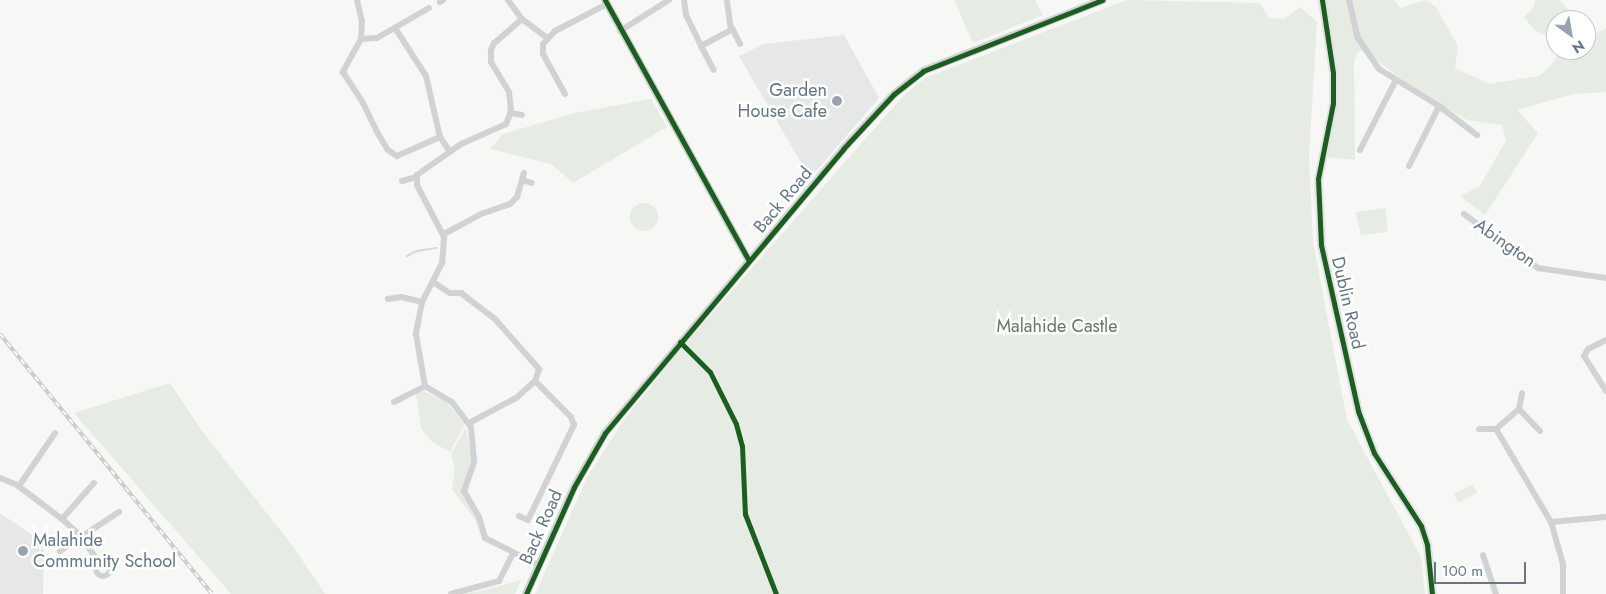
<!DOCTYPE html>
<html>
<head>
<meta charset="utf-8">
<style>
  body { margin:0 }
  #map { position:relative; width:1606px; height:594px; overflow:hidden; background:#f7f7f6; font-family:Jost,sans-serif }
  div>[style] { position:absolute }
  .built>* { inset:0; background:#e6e7e7 }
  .green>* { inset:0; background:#e6ebe4 }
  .round { border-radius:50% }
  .stream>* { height:2px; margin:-1px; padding:0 1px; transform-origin:1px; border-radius:1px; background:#d1d9dd }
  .minor>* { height:6px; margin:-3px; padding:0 3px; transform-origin:3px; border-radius:3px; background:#d1d2d3 }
  .minor>.ring { margin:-3px; padding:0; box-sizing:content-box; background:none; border:6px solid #d1d2d3; border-radius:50% }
  .tertiary>* { height:8px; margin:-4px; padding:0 4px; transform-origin:4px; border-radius:4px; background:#d1d2d3 }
  .secondary>* { height:9px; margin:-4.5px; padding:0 4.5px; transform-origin:4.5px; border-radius:4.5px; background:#e3e3e4 }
  .rail>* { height:4px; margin-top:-2px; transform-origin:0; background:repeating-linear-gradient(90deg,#fff 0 5.5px,#c7c8c9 0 11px); box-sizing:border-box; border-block:1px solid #c7c8c9 }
  .cycleway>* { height:5px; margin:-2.5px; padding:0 2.5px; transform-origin:2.5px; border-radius:2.5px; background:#1b5e20 }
  .dots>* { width:14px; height:14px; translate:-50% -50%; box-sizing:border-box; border:2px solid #fff; border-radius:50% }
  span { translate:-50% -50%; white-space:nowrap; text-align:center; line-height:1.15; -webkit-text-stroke:5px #fff; paint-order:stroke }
  .poi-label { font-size:18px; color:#647789 }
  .right { translate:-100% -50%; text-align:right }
  .left { translate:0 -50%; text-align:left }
  .street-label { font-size:18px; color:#647789 }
  .park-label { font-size:18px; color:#647a60 }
  .north { position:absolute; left:1546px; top:10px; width:50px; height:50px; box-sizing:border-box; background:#fff; border:1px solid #c1c9d0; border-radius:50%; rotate:148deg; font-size:14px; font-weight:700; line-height:20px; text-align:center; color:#647789 }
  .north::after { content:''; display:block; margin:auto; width:18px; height:22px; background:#97a4af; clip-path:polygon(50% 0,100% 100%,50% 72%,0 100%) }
  .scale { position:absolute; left:1434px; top:562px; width:92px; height:22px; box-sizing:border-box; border:2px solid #647789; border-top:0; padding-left:6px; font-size:15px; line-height:18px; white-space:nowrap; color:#647789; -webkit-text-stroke:4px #fff; paint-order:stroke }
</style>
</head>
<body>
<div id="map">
  <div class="built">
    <i style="clip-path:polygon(844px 35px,879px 98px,810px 178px,739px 56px,764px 44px)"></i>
    <i style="clip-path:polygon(0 513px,44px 543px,43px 594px,0 594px)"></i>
  </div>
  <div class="green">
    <i style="clip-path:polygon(954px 0,1035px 0,1043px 15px,973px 43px)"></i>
    <i style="clip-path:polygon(1127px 0,1260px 3px,1269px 18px,1284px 19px,1300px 7px,1317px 22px,1309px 155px,1313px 242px,1347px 420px,1421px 557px,1425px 594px,535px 594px,587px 478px,621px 424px,679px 351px,904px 95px,925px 78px)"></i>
    <i style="clip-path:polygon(1327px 0,1394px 0,1401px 8px,1426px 0,1436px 7px,1458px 46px,1455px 68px,1489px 84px,1539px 76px,1551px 66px,1560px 50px,1586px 50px,1586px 29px,1593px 35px,1606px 28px,1606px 92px,1574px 94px,1517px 110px,1538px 133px,1485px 215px,1460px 196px,1479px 187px,1506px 141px,1502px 125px,1467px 120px,1417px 91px,1363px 50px,1357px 53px,1354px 64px,1355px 160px,1325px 157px,1337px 101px)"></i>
    <i style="clip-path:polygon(1535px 0,1560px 0,1577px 20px,1556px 20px,1556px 32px,1546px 36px,1535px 31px,1524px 17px,1535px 5px)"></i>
    <i style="clip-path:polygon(651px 99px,667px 127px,573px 183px,551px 164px,490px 149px,503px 134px,575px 113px)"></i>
    <i class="round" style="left:630px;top:203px;width:28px;height:28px"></i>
    <i style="clip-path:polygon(1385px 208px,1388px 232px,1361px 235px,1356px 212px)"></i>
    <i style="clip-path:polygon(170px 383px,202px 431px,292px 545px,325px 594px,231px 594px,74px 413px)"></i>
    <i style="clip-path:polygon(424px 391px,446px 402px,465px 424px,450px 452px,432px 442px,421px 428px,416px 394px)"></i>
    <i style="clip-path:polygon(466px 427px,471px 459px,461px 492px,477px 519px,480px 539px,476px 521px,452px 489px,455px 468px,451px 454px)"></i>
    <i style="clip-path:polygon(1473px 484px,1477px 493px,1458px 503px,1454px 494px)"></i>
    <i style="clip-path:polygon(521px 580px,515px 594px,464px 594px,484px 590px)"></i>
  </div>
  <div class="stream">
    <i style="left:407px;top:256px;width:11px;rotate:-27deg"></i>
    <i style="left:417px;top:251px;width:20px;rotate:-9deg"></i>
  </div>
  <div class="minor">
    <i style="left:357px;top:0;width:22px;rotate:77deg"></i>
    <i style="left:362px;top:21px;width:18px;rotate:93deg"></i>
    <i style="left:361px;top:39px;width:38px;rotate:119deg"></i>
    <i style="left:343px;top:72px;width:37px;rotate:57deg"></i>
    <i style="left:363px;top:103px;width:32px;rotate:64deg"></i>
    <i style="left:377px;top:132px;width:21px;rotate:59deg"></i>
    <i style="left:388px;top:150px;width:11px;rotate:34deg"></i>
    <i style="left:397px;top:156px;width:47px;rotate:-23.8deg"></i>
    <i style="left:508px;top:0;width:24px;rotate:54deg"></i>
    <i style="left:522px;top:19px;width:31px;rotate:37deg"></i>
    <i style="left:684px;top:0;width:15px;rotate:82deg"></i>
    <i style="left:686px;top:15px;width:34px;rotate:64deg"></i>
    <i style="left:701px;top:46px;width:34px;rotate:-28deg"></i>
    <i style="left:731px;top:30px;width:30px;rotate:-98deg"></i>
    <i style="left:1349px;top:0;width:39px;rotate:77deg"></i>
    <i style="left:1358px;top:38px;width:37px;rotate:56deg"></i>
    <i style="left:1379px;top:69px;width:70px;rotate:31.7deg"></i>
    <i style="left:1439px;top:106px;width:48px;rotate:37.3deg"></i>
    <i style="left:440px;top:2px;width:4px;rotate:-34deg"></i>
    <i style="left:522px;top:19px;width:37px;rotate:139deg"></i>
    <i style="left:494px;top:43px;width:8px;rotate:113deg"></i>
    <i style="left:491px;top:50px;width:12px;rotate:90deg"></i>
    <i style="left:491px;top:62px;width:35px;rotate:59deg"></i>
    <i style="left:509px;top:92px;width:20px;rotate:84deg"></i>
    <i style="left:511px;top:112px;width:13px;rotate:113deg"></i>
    <i style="left:506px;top:124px;width:49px;rotate:156deg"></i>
    <i style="left:461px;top:144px;width:54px;rotate:144.8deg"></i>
    <i style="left:417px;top:175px;width:10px;rotate:90deg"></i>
    <i style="left:417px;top:185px;width:59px;rotate:62.6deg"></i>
    <i style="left:444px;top:237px;width:26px;rotate:94deg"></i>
    <i style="left:442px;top:263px;width:44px;rotate:117.1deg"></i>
    <i style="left:422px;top:302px;width:33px;rotate:101deg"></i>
    <i style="left:416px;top:334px;width:53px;rotate:80.2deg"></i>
    <i style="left:425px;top:386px;width:31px;rotate:31deg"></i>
    <i style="left:452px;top:402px;width:31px;rotate:53deg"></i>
    <i style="left:471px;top:427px;width:35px;rotate:85deg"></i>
    <i style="left:474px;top:462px;width:31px;rotate:109deg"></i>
    <i style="left:464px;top:491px;width:30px;rotate:60deg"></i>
    <i style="left:479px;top:517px;width:22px;rotate:74deg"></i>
    <i style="left:485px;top:538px;width:60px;rotate:26.6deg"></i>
    <i style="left:395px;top:28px;width:57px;rotate:57.1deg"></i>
    <i style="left:426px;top:76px;width:63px;rotate:77.1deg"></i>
    <i style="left:440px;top:137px;width:18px;rotate:56deg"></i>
    <i style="left:732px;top:28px;width:18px;rotate:63deg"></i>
    <i style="left:620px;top:31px;width:58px;rotate:-32.3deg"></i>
    <i style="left:361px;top:39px;width:16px;rotate:-4deg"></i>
    <i style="left:377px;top:38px;width:60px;rotate:-30deg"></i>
    <i style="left:701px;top:46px;width:27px;rotate:62deg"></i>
    <i style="left:565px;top:94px;width:46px;rotate:-118.8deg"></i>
    <i style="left:543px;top:54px;width:10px;rotate:-90deg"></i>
    <i style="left:543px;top:44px;width:18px;rotate:-47deg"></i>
    <i style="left:555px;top:31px;width:59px;rotate:-27.4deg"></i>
    <i style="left:510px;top:113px;width:12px;rotate:9deg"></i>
    <i style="left:1360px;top:150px;width:79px;rotate:-62.8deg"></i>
    <i style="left:1409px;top:166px;width:67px;rotate:-63.4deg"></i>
    <i style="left:522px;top:180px;width:10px;rotate:17deg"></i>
    <i style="left:402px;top:181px;width:15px;rotate:-16deg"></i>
    <i style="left:1464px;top:214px;width:92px;rotate:36.1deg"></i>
    <i style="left:1538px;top:268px;width:69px;rotate:8.4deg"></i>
    <i style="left:444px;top:234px;width:42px;rotate:-28.4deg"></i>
    <i style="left:481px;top:214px;width:31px;rotate:-19deg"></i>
    <i style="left:510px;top:204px;width:10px;rotate:-45deg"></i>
    <i style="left:517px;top:197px;width:25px;rotate:-74deg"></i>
    <i style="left:433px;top:282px;width:20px;rotate:33deg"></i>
    <i style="left:450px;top:293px;width:11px"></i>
    <i style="left:461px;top:293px;width:43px;rotate:37.4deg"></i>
    <i style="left:495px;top:319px;width:67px;rotate:48.7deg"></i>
    <i style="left:539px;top:369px;width:13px;rotate:108deg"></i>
    <i style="left:535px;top:381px;width:25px;rotate:138deg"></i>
    <i style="left:516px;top:398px;width:53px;rotate:152deg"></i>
    <i style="left:388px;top:299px;width:13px;rotate:-9deg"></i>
    <i style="left:401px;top:297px;width:22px;rotate:13deg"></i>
    <i style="left:1606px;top:340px;width:20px;rotate:153deg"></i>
    <i style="left:1588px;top:349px;width:8px;rotate:120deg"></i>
    <i style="left:1584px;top:356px;width:41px;rotate:57.8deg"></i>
    <i style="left:394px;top:402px;width:35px;rotate:-27deg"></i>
    <i style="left:1519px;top:409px;width:16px;rotate:-79deg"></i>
    <i style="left:1479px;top:429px;width:17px"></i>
    <i style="left:1540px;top:431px;width:30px;rotate:-134deg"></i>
    <i style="left:1519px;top:409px;width:30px;rotate:139deg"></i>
    <i style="left:1496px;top:429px;width:108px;rotate:59.4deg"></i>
    <i style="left:1551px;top:522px;width:44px;rotate:74.1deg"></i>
    <i style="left:1563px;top:564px;width:30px;rotate:90deg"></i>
    <i style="left:0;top:478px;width:18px;rotate:22deg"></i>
    <i style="left:17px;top:485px;width:56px;rotate:37.1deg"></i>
    <i style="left:62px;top:519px;width:25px;rotate:42deg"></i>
    <i style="left:81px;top:536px;width:32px;rotate:56deg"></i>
    <i style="left:19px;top:486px;width:64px;rotate:-55.8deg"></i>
    <i style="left:519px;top:516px;width:10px;rotate:24deg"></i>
    <i style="left:528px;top:520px;width:106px;rotate:-64.2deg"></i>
    <i style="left:574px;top:425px;width:9px;rotate:-111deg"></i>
    <i style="left:571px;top:417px;width:51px;rotate:-135deg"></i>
    <i style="left:62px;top:519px;width:48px;rotate:-48.4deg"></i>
    <i style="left:1551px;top:522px;width:55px;rotate:-5.2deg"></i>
    <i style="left:60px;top:551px;width:71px;rotate:-33.5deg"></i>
    <i style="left:1483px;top:555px;width:41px;rotate:71.6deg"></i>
    <i class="ring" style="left:96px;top:562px;width:8px;height:8px"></i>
    <i style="left:451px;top:594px;width:50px;rotate:-15.2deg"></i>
    <i style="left:499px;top:581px;width:31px;rotate:-63deg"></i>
  </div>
  <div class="tertiary">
    <i style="left:605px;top:0;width:298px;rotate:61.1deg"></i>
    <i style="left:526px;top:594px;width:117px;rotate:-65.8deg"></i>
    <i style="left:574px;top:487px;width:62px;rotate:-60.1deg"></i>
    <i style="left:605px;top:433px;width:371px;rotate:-50deg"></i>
    <i style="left:843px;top:149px;width:75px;rotate:-47.2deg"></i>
    <i style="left:894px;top:94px;width:37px;rotate:-38deg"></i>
    <i style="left:923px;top:71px;width:193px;rotate:-21.6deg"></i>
  </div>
  <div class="secondary">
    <i style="left:1322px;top:0;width:74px;rotate:81.4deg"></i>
    <i style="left:1333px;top:73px;width:30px;rotate:90deg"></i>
    <i style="left:1333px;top:103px;width:77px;rotate:101.2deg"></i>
    <i style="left:1318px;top:179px;width:66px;rotate:87.4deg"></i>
    <i style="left:1321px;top:245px;width:170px;rotate:77.4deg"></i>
    <i style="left:1358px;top:411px;width:45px;rotate:69.1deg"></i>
    <i style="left:1374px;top:453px;width:87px;rotate:57.2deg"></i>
    <i style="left:1421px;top:526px;width:20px;rotate:72deg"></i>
    <i style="left:1427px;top:545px;width:49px;rotate:84.2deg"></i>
  </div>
  <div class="rail">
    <i style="left:0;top:334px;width:335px;rotate:50.8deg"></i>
  </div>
  <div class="cycleway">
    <i style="left:605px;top:0;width:298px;rotate:61.1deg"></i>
    <i style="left:1322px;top:0;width:74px;rotate:81.4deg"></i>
    <i style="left:1333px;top:73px;width:30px;rotate:90deg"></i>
    <i style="left:1333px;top:103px;width:77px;rotate:101.2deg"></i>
    <i style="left:1318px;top:179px;width:66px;rotate:87.4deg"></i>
    <i style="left:1321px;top:245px;width:170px;rotate:77.4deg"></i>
    <i style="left:1358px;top:411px;width:45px;rotate:69.1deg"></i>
    <i style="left:1374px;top:453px;width:87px;rotate:57.2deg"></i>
    <i style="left:1421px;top:526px;width:20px;rotate:72deg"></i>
    <i style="left:1427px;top:545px;width:49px;rotate:84.2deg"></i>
    <i style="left:680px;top:342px;width:42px;rotate:45deg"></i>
    <i style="left:710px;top:372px;width:58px;rotate:63.4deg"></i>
    <i style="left:736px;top:424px;width:23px;rotate:75deg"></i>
    <i style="left:742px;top:446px;width:68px;rotate:87.5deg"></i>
    <i style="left:745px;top:514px;width:86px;rotate:68.8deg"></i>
    <i style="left:526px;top:594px;width:117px;rotate:-65.8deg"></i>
    <i style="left:574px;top:487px;width:62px;rotate:-60.1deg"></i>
    <i style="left:605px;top:433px;width:371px;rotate:-50deg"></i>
    <i style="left:843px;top:149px;width:75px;rotate:-47.2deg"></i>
    <i style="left:894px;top:94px;width:37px;rotate:-38deg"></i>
    <i style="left:923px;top:71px;width:193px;rotate:-21.6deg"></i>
  </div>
  <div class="dots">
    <i style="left:837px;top:101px;background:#97a4af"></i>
    <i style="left:23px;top:551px;background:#97a4af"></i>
  </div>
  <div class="poi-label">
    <span class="right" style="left:827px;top:101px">Garden<br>House Cafe</span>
    <span class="left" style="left:33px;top:551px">Malahide<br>Community School</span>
  </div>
  <div class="street-label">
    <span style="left:783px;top:200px;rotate:-50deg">Back Road</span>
    <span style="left:1505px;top:243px;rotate:35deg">Abington</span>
    <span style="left:1348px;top:303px;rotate:77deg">Dublin Road</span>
    <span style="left:541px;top:527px;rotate:-66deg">Back Road</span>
  </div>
  <div class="park-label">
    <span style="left:1057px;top:326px">Malahide Castle</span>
  </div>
  <div class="north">N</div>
  <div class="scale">100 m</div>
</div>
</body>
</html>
